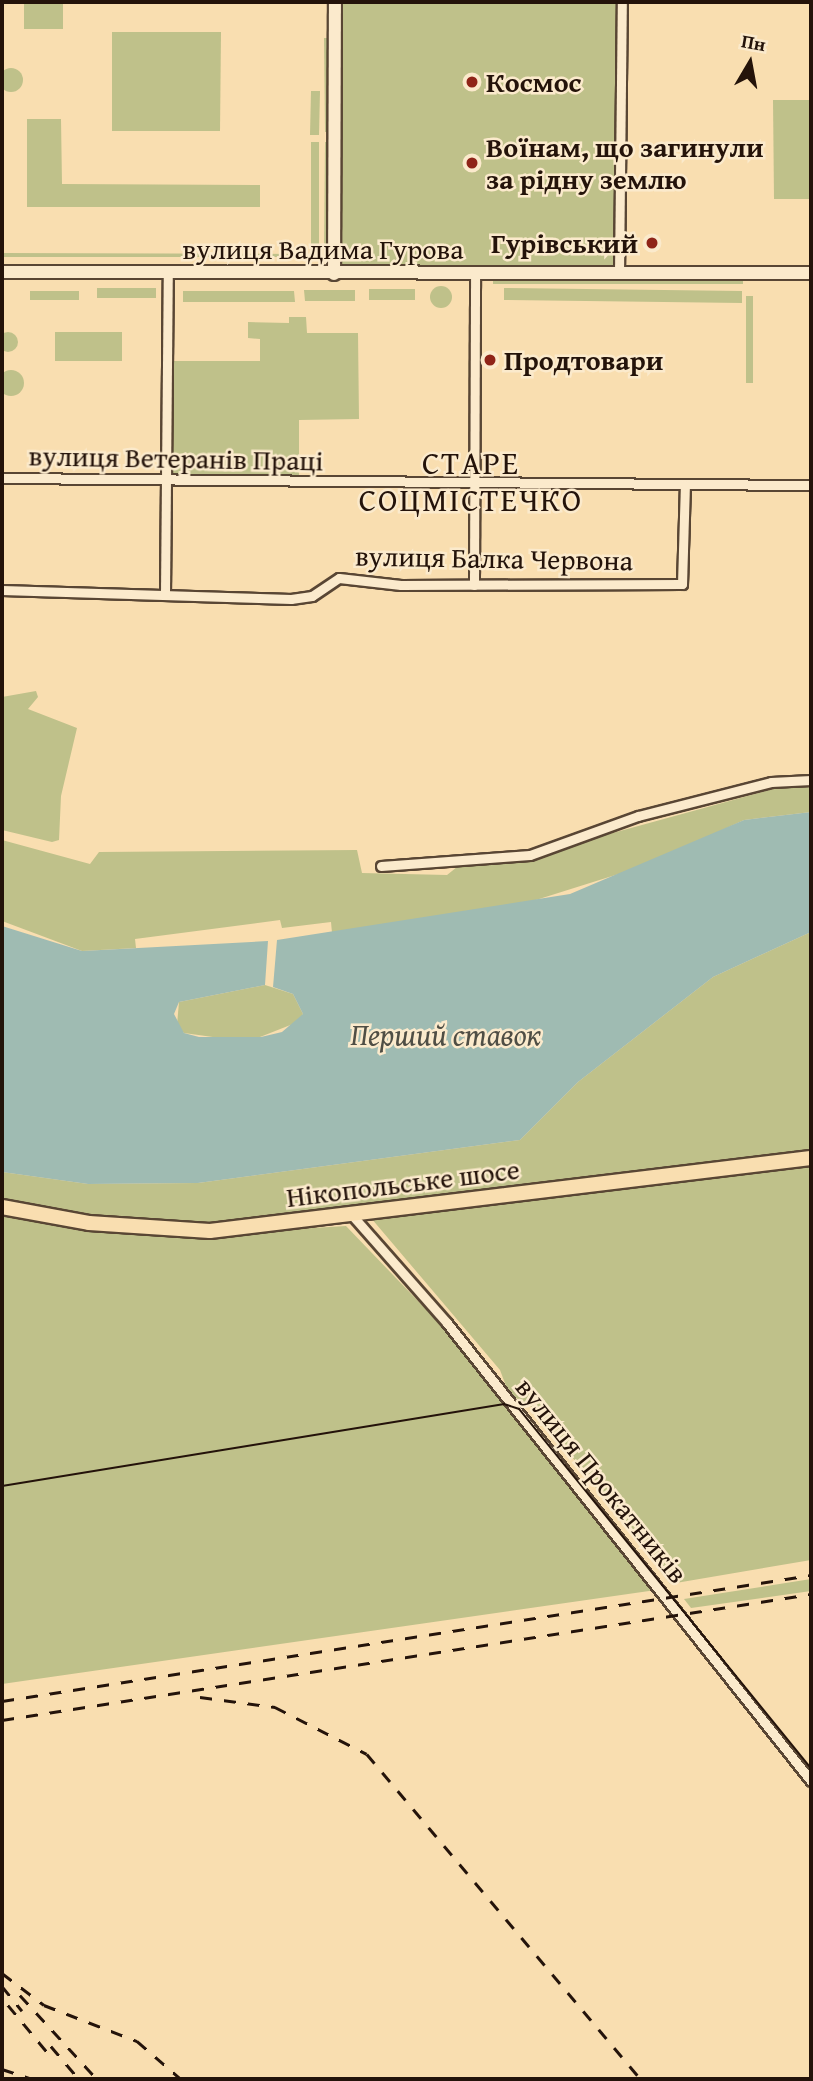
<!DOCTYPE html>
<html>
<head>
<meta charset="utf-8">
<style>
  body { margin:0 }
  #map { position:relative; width:813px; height:2081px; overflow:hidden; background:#f9deb0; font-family:"Gentium Book Plus",serif }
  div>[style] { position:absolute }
  .green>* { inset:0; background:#bfc18a }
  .round { border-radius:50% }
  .water>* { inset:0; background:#9fbbb2 }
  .roads { filter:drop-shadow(2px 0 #594634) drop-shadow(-2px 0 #594634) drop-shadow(0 2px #594634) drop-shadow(0 -2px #594634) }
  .street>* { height:9px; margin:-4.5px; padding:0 4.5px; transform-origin:4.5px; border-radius:4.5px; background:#fbeacc }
  .secondary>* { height:12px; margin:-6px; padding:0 6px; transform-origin:6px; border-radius:6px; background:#fbeacc }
  .primary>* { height:14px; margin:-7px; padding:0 7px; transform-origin:7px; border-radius:7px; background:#f9deb0 }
  .tram>* { height:2px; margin:-1px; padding:0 1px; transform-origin:1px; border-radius:1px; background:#24130a }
  .rail>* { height:2.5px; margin-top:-1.25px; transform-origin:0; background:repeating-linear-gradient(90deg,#24130a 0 12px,transparent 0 24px) }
  .dots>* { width:19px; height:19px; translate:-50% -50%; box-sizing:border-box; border:4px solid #fbeacc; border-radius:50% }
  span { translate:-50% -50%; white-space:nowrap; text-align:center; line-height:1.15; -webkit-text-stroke:5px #fbeacc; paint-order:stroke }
  .poi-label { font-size:28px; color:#24130a; font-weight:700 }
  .left { translate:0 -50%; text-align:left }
  .right { translate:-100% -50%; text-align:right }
  .street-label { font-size:28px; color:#24130a }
  .water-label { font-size:30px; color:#4f4e45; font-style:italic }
  .quarter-label { font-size:32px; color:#24130a; letter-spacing:2px }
  .frame { position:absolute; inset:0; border:4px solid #24130a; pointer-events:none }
  .north { position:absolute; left:715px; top:28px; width:70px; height:70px; -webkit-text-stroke:5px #fbeacc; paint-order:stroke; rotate:10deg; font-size:19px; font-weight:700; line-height:28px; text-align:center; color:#24130a }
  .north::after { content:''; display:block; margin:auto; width:24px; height:32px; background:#24130a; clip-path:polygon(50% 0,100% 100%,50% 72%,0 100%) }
</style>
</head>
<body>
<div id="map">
  <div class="green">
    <i style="clip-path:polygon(24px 2px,63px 2px,63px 29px,24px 29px)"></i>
    <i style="clip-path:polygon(335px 2px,621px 2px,619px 274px,334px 274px)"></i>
    <i style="clip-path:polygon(112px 32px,221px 32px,220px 131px,112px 131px)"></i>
    <i style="clip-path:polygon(324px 38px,328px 38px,329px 132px,325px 132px)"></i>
    <i class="round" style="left:-1px;top:68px;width:24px;height:24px"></i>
    <i style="clip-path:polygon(311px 91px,320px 91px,319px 135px,310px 135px)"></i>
    <i style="clip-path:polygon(773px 100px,811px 100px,811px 199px,774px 199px)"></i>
    <i style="clip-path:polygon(27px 119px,61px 119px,62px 184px,260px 185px,260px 207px,27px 207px)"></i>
    <i style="clip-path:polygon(311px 142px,319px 142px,319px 258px,311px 258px)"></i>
    <i style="clip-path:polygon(325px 142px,329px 142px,328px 256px,324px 256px)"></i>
    <i style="clip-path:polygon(2px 253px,303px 254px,303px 257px,2px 257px)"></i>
    <i style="clip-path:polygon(2px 265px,304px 265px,2px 268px)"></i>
    <i style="clip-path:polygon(493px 279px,743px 279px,743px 284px,493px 284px)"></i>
    <i class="round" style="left:430px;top:286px;width:22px;height:22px"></i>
    <i style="clip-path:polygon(97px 288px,156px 288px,156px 298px,97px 298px)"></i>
    <i style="clip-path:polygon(504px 288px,742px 291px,742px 303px,504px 300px)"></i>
    <i style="clip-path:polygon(369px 289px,415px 289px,415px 300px,369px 300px)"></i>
    <i style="clip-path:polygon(304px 290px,355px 290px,355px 301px,305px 301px)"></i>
    <i style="clip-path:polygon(30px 291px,79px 291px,79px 300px,30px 300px)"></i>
    <i style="clip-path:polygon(183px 291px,294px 291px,295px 302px,183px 302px)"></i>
    <i style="clip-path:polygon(746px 296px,753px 296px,753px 383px,746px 383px)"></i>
    <i style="clip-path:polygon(289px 317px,306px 317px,307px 333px,358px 333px,359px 419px,299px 420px,299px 483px,166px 482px,167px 361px,260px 361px,260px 339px,248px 338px,248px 322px,289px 323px)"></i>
    <i class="round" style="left:-2px;top:332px;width:20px;height:20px"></i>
    <i style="clip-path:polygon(55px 332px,122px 332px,122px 361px,55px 361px)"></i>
    <i class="round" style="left:-2px;top:370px;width:26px;height:26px"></i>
    <i style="clip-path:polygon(36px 691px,38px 697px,28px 709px,77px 728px,61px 796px,59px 840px,52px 842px,2px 830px,2px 697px)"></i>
    <i style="clip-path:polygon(811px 786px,811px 812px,744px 820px,644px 866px,520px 905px,332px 933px,331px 922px,282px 928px,280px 920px,135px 939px,136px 948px,82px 951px,2px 921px,2px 840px,90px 864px,99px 852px,357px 850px,362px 873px,447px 875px,462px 863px,569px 845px,773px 789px)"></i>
    <i style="clip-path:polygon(811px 932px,811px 1150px,208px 1225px,90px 1216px,2px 1200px,2px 1172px,88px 1184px,198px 1183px,520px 1140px,578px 1082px,713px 977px)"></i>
    <i style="clip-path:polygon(265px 985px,293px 994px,303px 1014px,298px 1022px,260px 1037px,220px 1038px,184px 1033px,177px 1025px,179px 1002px)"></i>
    <i style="clip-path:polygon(811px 1164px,811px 1560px,670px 1584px,535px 1409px,509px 1394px,500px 1370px,371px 1218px)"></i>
    <i style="clip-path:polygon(2px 1212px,165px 1237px,346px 1226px,443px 1327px,656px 1590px,2px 1684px)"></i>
    <i style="clip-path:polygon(811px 1579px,811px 1591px,691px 1608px,684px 1599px)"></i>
  </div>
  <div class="water">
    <i style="clip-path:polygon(811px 812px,811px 932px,713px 977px,578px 1082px,520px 1140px,198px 1183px,88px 1184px,2px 1172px,2px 926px,82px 951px,268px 941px,265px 985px,179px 1002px,174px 1014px,184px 1033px,199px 1037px,261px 1037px,282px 1032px,303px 1014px,293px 994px,273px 987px,277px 940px,570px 894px,744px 820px)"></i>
  </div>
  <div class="roads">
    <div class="street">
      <i style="left:619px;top:274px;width:272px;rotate:-89.4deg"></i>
      <i style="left:2px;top:478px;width:809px;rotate:0.5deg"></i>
      <i style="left:474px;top:585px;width:311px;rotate:-89.8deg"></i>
      <i style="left:2px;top:590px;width:289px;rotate:1.8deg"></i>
      <i style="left:291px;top:599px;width:21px;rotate:-8deg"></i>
      <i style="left:312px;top:596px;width:32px;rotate:-34deg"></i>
      <i style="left:339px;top:578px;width:62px;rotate:6.4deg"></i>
      <i style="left:401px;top:585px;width:281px;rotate:-0.2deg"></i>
      <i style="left:682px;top:584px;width:99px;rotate:-88.3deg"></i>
      <i style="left:165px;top:594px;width:321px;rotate:-89.5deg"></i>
      <i style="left:381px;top:866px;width:149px;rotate:-4.2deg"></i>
      <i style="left:530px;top:855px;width:115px;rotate:-19.9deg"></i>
      <i style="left:638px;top:816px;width:137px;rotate:-14.3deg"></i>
      <i style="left:771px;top:782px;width:40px;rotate:-2.9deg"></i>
      <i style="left:351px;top:1214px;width:145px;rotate:48.6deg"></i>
      <i style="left:447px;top:1323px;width:585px;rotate:51.52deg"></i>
    </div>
    <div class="secondary">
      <i style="left:2px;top:272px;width:809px;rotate:0.07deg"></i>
      <i style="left:334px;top:274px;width:272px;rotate:-89.8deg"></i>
    </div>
    <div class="primary">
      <i style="left:2px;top:1207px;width:88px;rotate:10.4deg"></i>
      <i style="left:89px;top:1223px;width:121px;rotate:3.8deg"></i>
      <i style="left:210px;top:1231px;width:605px;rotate:-6.93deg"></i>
    </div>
  </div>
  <div class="tram">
    <i style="left:2px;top:1486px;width:509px;rotate:-9.28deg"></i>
    <i style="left:504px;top:1404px;width:16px;rotate:18deg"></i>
    <i style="left:519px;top:1409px;width:463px;rotate:50.9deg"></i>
  </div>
  <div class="rail">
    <i style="left:200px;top:1697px;width:76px;rotate:7.6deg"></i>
    <i style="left:275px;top:1707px;width:103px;rotate:27.1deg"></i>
    <i style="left:367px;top:1754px;width:425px;rotate:49.9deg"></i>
    <i style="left:2px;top:1701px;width:819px;rotate:-8.85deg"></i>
    <i style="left:2px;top:1720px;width:819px;rotate:-8.85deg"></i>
    <i style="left:2px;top:1973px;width:53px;rotate:37.3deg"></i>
    <i style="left:44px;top:2005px;width:100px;rotate:21.2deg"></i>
    <i style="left:137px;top:2041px;width:58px;rotate:40.8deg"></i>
    <i style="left:2px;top:1986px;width:32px;rotate:51deg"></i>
    <i style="left:20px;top:1995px;width:114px;rotate:47.5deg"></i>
    <i style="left:8px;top:2005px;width:70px;rotate:50.2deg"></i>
    <i style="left:51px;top:2046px;width:43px;rotate:49.7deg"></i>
    <i style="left:2px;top:2069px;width:32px;rotate:18deg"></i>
  </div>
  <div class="dots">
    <i style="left:472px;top:82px;background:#8f2418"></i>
    <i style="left:472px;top:163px;background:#8f2418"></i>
    <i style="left:652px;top:243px;background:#8f2418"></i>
    <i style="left:490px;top:360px;background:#8f2418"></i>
  </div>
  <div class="poi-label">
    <span class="left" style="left:486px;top:82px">Космос</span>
    <span class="left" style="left:486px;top:163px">Воїнам, що загинули<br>за рідну землю</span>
    <span class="right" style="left:638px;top:243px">Гурівський</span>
    <span class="left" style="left:504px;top:360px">Продтовари</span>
  </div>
  <div class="street-label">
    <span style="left:323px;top:249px">вулиця Вадима Гурова</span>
    <span style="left:176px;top:458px;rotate:1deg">вулиця Ветеранів Праці</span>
    <span style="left:494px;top:558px;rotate:1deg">вулиця Балка Червона</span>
    <span style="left:403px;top:1183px;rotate:-7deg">Нікопольське шосе</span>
    <span style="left:602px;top:1480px;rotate:51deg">вулиця Прокатників</span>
  </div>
  <div class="water-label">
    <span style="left:446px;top:1034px">Перший ставок</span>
  </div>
  <div class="quarter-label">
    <span style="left:471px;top:482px">СТАРЕ<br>СОЦМІСТЕЧКО</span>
  </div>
  <div class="frame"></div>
  <div class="north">Пн</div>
</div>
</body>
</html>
